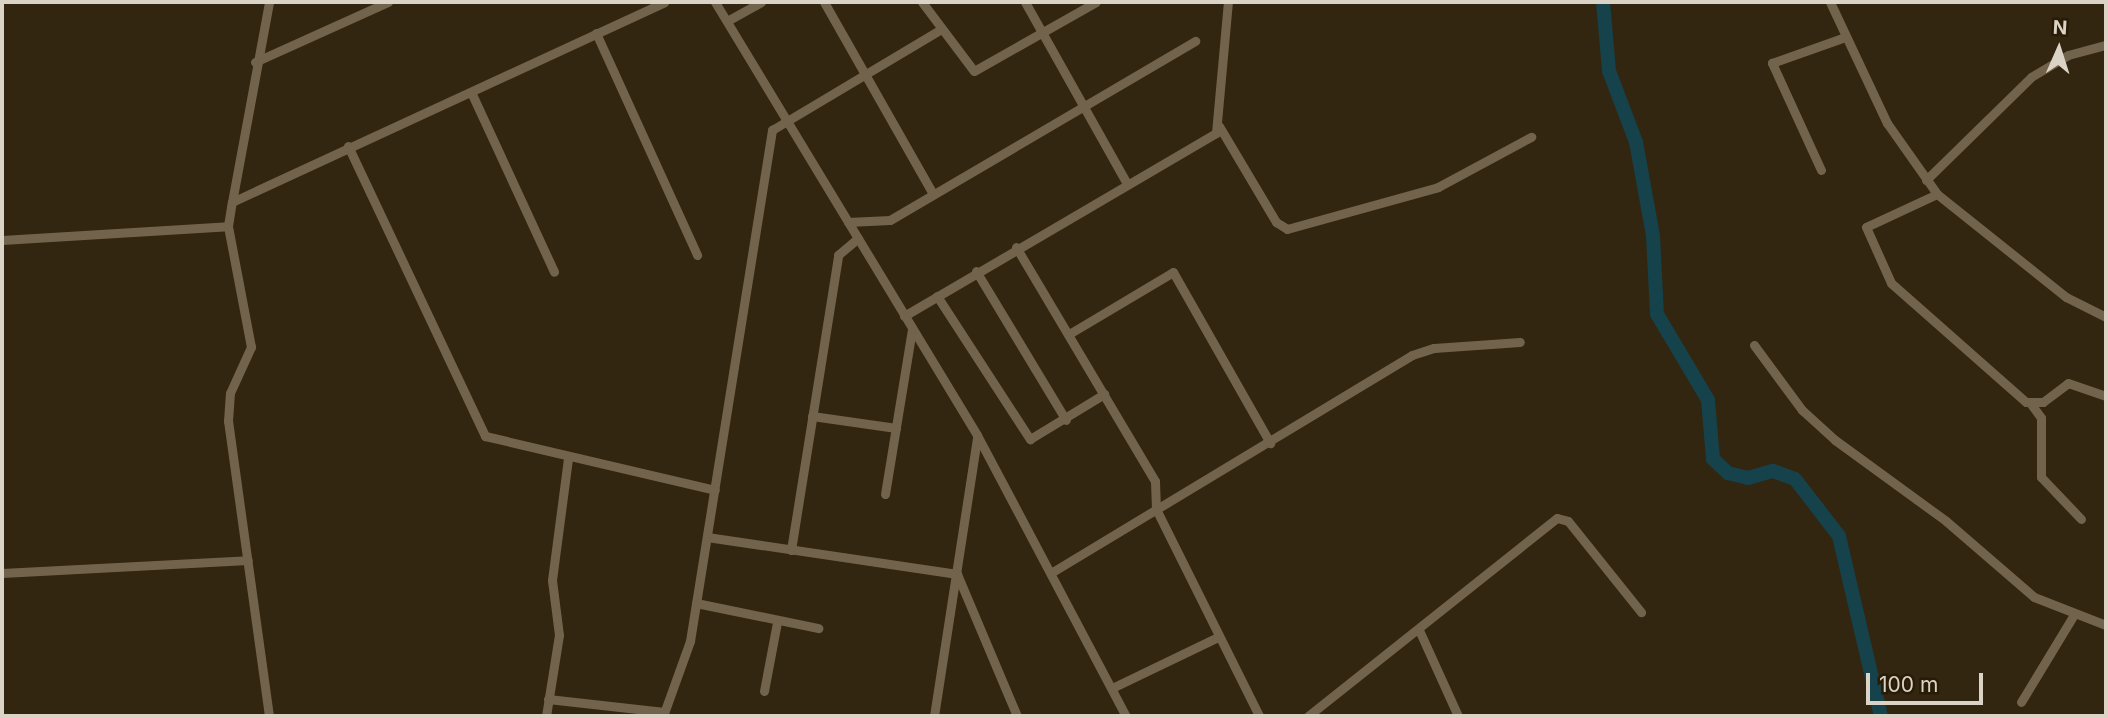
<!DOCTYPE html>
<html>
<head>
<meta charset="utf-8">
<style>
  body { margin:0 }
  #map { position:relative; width:2108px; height:718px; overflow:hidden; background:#322610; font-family:Inter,sans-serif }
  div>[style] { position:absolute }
  .river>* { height:14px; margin:-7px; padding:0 7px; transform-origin:7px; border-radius:7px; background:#15424b }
  .minor>* { height:9px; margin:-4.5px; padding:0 4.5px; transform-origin:4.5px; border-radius:4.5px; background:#72644c }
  span { translate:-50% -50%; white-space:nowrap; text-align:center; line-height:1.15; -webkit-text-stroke:5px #281c06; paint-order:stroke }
  .frame { position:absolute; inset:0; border:4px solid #dbd3c6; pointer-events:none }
  .north { position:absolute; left:2024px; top:14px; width:70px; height:70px; -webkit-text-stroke:5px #281c06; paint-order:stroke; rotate:3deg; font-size:19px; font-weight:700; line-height:28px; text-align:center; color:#dbd3c6 }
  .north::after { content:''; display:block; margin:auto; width:24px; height:32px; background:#dbd3c6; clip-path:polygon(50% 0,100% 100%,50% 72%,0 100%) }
  .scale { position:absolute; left:1866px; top:673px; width:117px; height:32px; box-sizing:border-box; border:4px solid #dbd3c6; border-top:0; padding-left:9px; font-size:21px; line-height:24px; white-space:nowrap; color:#dbd3c6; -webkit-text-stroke:5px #281c06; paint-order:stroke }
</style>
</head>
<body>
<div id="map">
  <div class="river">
    <i style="left:1603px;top:2px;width:69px;rotate:85deg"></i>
    <i style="left:1609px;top:71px;width:76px;rotate:69.2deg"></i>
    <i style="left:1636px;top:142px;width:96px;rotate:79.7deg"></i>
    <i style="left:1653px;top:236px;width:78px;rotate:87.1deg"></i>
    <i style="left:1657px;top:314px;width:100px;rotate:59.3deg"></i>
    <i style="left:1708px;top:400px;width:59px;rotate:85.2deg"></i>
    <i style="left:1713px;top:459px;width:21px;rotate:43deg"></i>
    <i style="left:1728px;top:473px;width:21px;rotate:14deg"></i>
    <i style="left:1748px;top:478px;width:26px;rotate:-16deg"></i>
    <i style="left:1773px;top:471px;width:23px;rotate:20deg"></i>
    <i style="left:1795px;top:479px;width:72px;rotate:52.3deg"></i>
    <i style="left:1839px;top:536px;width:185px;rotate:76.9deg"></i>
  </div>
  <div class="minor">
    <i style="left:715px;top:2px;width:506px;rotate:58.82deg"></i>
    <i style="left:977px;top:435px;width:318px;rotate:62.1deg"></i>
    <i style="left:824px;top:2px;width:221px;rotate:60.4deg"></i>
    <i style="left:922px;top:2px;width:86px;rotate:53deg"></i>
    <i style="left:974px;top:71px;width:140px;rotate:-29.5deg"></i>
    <i style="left:1025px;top:2px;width:209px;rotate:60.7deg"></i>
    <i style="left:1830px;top:2px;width:134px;rotate:64.8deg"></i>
    <i style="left:1887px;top:123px;width:87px;rotate:54.8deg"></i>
    <i style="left:1937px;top:194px;width:165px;rotate:38.6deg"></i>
    <i style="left:2066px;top:297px;width:45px;rotate:26.6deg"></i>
    <i style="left:727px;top:21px;width:39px;rotate:-29deg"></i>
    <i style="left:596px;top:33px;width:244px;rotate:65.5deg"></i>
    <i style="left:255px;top:62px;width:146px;rotate:-24.3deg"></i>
    <i style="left:471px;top:92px;width:198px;rotate:65.2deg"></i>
    <i style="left:1219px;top:126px;width:112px;rotate:59.3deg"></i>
    <i style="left:1276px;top:222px;width:13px;rotate:32deg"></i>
    <i style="left:1287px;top:229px;width:157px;rotate:-15.5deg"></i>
    <i style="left:1438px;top:187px;width:106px;rotate:-28.3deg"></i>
    <i style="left:348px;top:146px;width:321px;rotate:64.7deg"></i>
    <i style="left:485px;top:436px;width:236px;rotate:13.2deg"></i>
    <i style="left:1821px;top:170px;width:118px;rotate:-114.6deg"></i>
    <i style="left:1772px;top:63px;width:77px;rotate:-19.6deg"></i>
    <i style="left:1926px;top:180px;width:147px;rotate:-44.4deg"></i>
    <i style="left:2031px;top:77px;width:43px;rotate:-30.7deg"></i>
    <i style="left:2068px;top:55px;width:39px;rotate:-15deg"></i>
    <i style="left:1937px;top:194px;width:78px;rotate:155.1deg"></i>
    <i style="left:1866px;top:227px;width:61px;rotate:65.9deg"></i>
    <i style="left:1891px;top:283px;width:180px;rotate:41.4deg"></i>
    <i style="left:2026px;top:402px;width:17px"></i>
    <i style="left:2043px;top:402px;width:31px;rotate:-37deg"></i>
    <i style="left:2068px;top:383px;width:40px;rotate:18.9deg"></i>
    <i style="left:232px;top:202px;width:203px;rotate:-79.5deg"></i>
    <i style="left:848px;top:222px;width:42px;rotate:-2.7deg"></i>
    <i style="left:890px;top:220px;width:354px;rotate:-30.4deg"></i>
    <i style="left:2px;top:240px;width:226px;rotate:-3.5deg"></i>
    <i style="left:1016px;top:247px;width:272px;rotate:59.3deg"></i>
    <i style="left:1155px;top:481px;width:28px;rotate:88deg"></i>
    <i style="left:1156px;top:509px;width:231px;rotate:63.5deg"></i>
    <i style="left:976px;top:271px;width:174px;rotate:58.9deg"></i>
    <i style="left:937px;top:296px;width:171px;rotate:57deg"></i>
    <i style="left:1030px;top:439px;width:87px;rotate:-31.3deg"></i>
    <i style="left:904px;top:316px;width:362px;rotate:-30.4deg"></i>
    <i style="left:1216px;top:133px;width:132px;rotate:-84.8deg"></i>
    <i style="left:1069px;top:334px;width:121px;rotate:-30.8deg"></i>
    <i style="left:1173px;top:272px;width:197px;rotate:60.4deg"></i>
    <i style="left:1754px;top:345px;width:81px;rotate:53.6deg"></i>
    <i style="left:1802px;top:410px;width:45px;rotate:42.3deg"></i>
    <i style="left:1835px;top:440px;width:137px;rotate:36.1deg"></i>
    <i style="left:1946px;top:521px;width:116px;rotate:40.8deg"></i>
    <i style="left:2034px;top:597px;width:77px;rotate:21.3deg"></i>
    <i style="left:2031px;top:404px;width:17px;rotate:54deg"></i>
    <i style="left:2041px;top:418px;width:59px;rotate:90deg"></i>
    <i style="left:2041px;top:477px;width:58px;rotate:46.4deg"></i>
    <i style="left:812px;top:416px;width:85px;rotate:8.1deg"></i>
    <i style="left:885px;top:494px;width:166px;rotate:-80.7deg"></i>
    <i style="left:707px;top:537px;width:253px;rotate:8.4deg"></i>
    <i style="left:957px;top:574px;width:154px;rotate:67.1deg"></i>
    <i style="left:791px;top:550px;width:299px;rotate:-80.9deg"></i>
    <i style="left:838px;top:255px;width:26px;rotate:-40deg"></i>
    <i style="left:1054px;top:571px;width:418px;rotate:-31.1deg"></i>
    <i style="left:1412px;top:355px;width:23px;rotate:-18deg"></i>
    <i style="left:1434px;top:348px;width:86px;rotate:-4deg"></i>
    <i style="left:2px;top:573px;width:246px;rotate:-3deg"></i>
    <i style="left:696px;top:603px;width:125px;rotate:11.6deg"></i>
    <i style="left:1419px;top:630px;width:94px;rotate:65.6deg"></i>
    <i style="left:1112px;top:688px;width:115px;rotate:-25.7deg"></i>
    <i style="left:764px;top:691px;width:70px;rotate:-79.3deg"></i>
    <i style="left:548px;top:699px;width:117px;rotate:6.4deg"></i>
    <i style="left:2021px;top:702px;width:100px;rotate:-58.8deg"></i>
    <i style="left:269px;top:716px;width:298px;rotate:-97.9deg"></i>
    <i style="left:228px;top:421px;width:28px;rotate:-86deg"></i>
    <i style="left:230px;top:393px;width:51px;rotate:-65.5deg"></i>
    <i style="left:251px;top:347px;width:123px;rotate:-100.8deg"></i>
    <i style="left:228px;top:226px;width:24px;rotate:-81deg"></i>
    <i style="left:232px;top:202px;width:476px;rotate:-24.8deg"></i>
    <i style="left:546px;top:716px;width:82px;rotate:-80.9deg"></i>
    <i style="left:559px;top:635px;width:55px;rotate:-97.3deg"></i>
    <i style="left:552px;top:580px;width:122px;rotate:-82.5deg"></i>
    <i style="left:663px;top:716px;width:80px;rotate:-70.2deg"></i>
    <i style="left:690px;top:641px;width:518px;rotate:-80.88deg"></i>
    <i style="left:772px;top:130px;width:193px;rotate:-30.8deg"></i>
    <i style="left:934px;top:716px;width:281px;rotate:-81.2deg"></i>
    <i style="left:1308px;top:716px;width:318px;rotate:-38.5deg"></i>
    <i style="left:1557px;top:518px;width:11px;rotate:15deg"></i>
    <i style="left:1568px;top:521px;width:117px;rotate:51.3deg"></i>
  </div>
  <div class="frame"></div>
  <div class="north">N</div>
  <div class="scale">100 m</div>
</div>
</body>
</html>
